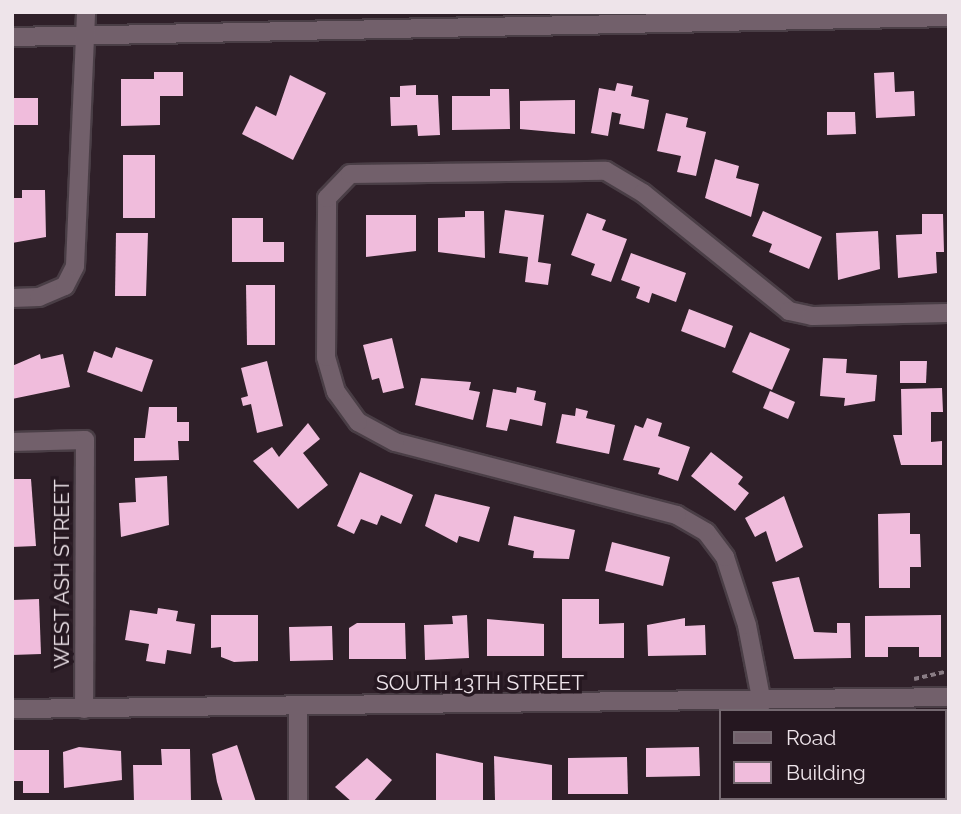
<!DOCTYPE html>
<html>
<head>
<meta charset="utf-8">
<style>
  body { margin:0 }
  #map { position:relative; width:961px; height:814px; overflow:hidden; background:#2f2029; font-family:Raleway,sans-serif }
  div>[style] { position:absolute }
  .building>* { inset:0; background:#f0bcdc }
  .path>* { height:3.5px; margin-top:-1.75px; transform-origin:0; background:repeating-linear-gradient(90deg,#897c84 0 5px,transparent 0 8.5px) }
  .roads { filter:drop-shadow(2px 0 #4a3e46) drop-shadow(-2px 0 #4a3e46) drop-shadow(0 2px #4a3e46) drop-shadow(0 -2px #4a3e46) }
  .minor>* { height:18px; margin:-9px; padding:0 9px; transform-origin:9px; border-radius:9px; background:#72606b }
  span { translate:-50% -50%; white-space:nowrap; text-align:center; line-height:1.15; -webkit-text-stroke:7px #251720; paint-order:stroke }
  .street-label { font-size:21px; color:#eee4ea }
  .frame { position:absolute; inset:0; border:14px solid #eee4ea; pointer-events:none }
  .legend { position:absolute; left:719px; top:709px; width:228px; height:91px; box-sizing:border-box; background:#251720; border:2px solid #756971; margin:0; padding:9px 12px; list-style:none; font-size:21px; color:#eee4ea }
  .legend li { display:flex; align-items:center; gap:14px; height:35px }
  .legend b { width:35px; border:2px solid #756971 }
</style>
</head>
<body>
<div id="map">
  <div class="building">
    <i style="clip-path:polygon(154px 72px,183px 72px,183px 96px,160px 96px,160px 125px,121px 126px,121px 79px,154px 79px)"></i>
    <i style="clip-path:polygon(894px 72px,895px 92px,914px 91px,915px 116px,876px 118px,874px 73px)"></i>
    <i style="clip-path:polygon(290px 75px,326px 93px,293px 160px,242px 134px,256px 106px,276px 116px)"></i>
    <i style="clip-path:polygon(617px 83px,633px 86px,631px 96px,649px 100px,644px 129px,619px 124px,621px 114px,612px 112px,608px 136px,591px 133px,599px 88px,615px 91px)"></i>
    <i style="clip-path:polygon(416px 85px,416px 95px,438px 95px,440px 135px,418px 136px,417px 125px,391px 126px,390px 97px,400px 97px,400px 86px)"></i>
    <i style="clip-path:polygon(490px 89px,509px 89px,510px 129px,452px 130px,452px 96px,490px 96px)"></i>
    <i style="clip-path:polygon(12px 98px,38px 98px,38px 125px,12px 125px)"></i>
    <i style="clip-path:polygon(575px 100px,575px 134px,520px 129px,520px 101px)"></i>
    <i style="clip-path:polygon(827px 112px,855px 112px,856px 134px,827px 135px)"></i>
    <i style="clip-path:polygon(666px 113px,688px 118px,686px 127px,706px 132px,696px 176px,677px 172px,681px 156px,657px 151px)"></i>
    <i style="clip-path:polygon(123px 155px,155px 155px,155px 218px,123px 218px)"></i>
    <i style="clip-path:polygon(715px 159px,739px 166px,736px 178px,759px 184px,751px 217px,705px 198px)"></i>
    <i style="clip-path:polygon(22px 190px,45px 190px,46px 237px,12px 243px,12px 198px,22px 198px)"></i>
    <i style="clip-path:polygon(505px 210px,544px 215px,538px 262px,551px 264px,548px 285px,525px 282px,528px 257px,499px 253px)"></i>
    <i style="clip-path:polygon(465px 211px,484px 211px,485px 258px,438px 252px,438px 218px,465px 217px)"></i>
    <i style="clip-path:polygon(763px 211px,822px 237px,809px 269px,769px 252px,772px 244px,752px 236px)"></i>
    <i style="clip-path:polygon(587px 213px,606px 220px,602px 230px,627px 239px,611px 282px,591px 275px,595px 264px,571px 255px)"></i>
    <i style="clip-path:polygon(922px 214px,943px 214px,944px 252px,936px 252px,937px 273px,898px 278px,896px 235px,922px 234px)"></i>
    <i style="clip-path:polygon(366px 215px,416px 215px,416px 251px,366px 257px)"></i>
    <i style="clip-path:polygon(232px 218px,263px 218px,263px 242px,284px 242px,284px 262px,232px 262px)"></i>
    <i style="clip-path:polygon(878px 231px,880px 269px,838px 280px,836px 233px)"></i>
    <i style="clip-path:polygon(116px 233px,148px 233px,146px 296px,115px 296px)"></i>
    <i style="clip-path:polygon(631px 253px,686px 273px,676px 302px,652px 293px,649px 303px,636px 298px,640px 287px,621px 280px)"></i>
    <i style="clip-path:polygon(246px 285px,275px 285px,275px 345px,247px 345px)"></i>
    <i style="clip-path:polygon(689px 309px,733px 326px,725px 348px,681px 331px)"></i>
    <i style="clip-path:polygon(750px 332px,790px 349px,772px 390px,732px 372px)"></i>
    <i style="clip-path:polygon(392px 338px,404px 388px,383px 393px,379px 378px,372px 380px,363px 345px)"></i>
    <i style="clip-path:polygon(116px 347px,153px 360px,142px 392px,87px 372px,94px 351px,112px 358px)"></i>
    <i style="clip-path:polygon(40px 354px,41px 359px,63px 354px,70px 387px,12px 399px,12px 366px)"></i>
    <i style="clip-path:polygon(823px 358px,847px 359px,846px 373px,877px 375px,875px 401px,844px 406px,845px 398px,820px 396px)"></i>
    <i style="clip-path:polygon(267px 361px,283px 426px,257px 433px,251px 404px,243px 406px,241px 398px,248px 396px,241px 368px)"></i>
    <i style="clip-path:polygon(900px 361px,927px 361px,926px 383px,900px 383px)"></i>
    <i style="clip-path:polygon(421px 378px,471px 382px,469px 390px,480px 392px,473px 420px,415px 405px)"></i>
    <i style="clip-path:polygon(517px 387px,536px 391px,534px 400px,546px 403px,542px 426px,510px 419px,507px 431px,486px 427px,493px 389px,516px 393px)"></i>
    <i style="clip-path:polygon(942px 388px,943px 412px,931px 412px,931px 442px,942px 441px,942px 465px,901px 465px,893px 435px,902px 435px,901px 389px)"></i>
    <i style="clip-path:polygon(770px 391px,795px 402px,788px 419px,763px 408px)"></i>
    <i style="clip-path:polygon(149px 407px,177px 407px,177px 422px,189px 422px,189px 441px,178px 441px,179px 460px,134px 461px,134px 438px,145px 438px)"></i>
    <i style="clip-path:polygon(576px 408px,588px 411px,586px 418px,615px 425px,609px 454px,556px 443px,562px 414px,575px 416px)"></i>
    <i style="clip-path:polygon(647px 418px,662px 423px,658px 436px,690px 447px,678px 481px,658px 474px,660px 468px,623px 460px,635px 425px,643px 428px)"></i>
    <i style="clip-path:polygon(308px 423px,320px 439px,303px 453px,328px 485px,298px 509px,253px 461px,272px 447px,279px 457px)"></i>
    <i style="clip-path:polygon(711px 452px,743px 477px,738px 484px,749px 493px,735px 511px,691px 476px)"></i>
    <i style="clip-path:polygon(360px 472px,413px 495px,401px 524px,381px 515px,377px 525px,361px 519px,354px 534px,337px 526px)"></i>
    <i style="clip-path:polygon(167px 476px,169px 525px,121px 537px,119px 503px,136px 502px,135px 478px)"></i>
    <i style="clip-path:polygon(12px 479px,31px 479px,36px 546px,12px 547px)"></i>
    <i style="clip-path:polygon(435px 494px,490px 507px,479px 542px,459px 536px,457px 543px,425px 526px)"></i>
    <i style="clip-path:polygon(784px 496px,803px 547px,776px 562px,766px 531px,755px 537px,745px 518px)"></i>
    <i style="clip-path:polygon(910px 513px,910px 534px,920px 534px,921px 567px,910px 567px,910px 588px,879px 588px,878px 514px)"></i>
    <i style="clip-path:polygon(514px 516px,575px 530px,569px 559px,533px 558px,534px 551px,508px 545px)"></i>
    <i style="clip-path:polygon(612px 542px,670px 557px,663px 586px,605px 571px)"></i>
    <i style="clip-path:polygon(799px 577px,814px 632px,837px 633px,837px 623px,850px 623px,851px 658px,794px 659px,772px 582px)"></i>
    <i style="clip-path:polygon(39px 599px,41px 654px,12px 655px,12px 600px)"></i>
    <i style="clip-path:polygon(562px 599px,599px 599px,599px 624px,624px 623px,624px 658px,562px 658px)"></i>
    <i style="clip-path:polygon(158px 608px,178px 611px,176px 621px,195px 624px,191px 654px,167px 650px,165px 664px,146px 661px,149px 644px,125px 640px,130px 610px,157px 614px)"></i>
    <i style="clip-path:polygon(211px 615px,258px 615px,258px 661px,234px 662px,221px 657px,221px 647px,211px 648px)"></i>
    <i style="clip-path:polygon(467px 615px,469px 658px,425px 660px,424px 625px,453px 624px,452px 616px)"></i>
    <i style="clip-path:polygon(941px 615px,941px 657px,919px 657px,919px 647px,888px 647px,888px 657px,865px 657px,865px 616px)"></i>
    <i style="clip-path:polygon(685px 618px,685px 626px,705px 625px,706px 655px,648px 656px,647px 625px)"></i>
    <i style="clip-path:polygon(487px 619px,544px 624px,544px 656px,487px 656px)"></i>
    <i style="clip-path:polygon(357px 623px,405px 623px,406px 659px,349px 659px,349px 628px)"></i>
    <i style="clip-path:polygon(332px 626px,333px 660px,290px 661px,289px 627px)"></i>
    <i style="clip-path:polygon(237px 745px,256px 802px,223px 802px,217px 782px,212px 754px)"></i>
    <i style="clip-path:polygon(79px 747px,121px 751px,122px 780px,64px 788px,63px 752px)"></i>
    <i style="clip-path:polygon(699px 747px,700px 776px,646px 777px,646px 748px)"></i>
    <i style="clip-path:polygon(161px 749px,190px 749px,191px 802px,134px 802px,133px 765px,162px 765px)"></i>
    <i style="clip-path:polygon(12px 750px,49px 750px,49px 793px,23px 793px,23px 781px,12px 781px)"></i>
    <i style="clip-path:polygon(436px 753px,483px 763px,483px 802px,436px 802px)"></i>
    <i style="clip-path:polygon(494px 756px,552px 765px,552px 800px,495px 800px)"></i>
    <i style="clip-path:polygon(627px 757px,628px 794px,568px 794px,568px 758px)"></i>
    <i style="clip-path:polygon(367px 758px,392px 780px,373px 802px,352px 802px,335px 787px)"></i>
    <i style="clip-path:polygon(901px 798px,939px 798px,939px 802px,901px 802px)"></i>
  </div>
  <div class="path">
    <i style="left:914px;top:679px;width:36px;rotate:-13deg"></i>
  </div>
  <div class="roads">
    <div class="minor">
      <i style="left:12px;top:37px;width:937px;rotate:-1.22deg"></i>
      <i style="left:12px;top:298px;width:27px;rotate:-2deg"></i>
      <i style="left:39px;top:297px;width:28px;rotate:-23deg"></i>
      <i style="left:65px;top:286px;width:22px;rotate:-63deg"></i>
      <i style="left:75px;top:266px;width:254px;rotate:-87.5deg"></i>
      <i style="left:12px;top:442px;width:73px;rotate:-1.6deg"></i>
      <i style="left:85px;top:440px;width:269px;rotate:90.2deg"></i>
      <i style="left:762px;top:703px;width:79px;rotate:-100.9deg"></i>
      <i style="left:747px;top:625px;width:71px;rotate:-107.9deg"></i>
      <i style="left:725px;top:557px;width:31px;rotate:-127deg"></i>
      <i style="left:706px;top:532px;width:34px;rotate:-150deg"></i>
      <i style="left:677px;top:515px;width:291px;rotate:-165.5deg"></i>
      <i style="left:395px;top:442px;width:42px;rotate:-151.6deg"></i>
      <i style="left:358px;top:422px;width:37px;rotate:-126deg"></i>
      <i style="left:336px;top:392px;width:36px;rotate:-106deg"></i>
      <i style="left:326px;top:357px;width:159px;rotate:-89.6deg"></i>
      <i style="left:327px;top:198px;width:33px;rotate:-46deg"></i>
      <i style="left:350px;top:174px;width:256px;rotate:-0.7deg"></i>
      <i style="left:606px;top:171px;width:43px;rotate:30.7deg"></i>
      <i style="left:643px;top:193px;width:188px;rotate:38.9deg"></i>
      <i style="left:789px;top:311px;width:24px;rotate:12deg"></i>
      <i style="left:812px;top:316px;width:137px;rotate:-1.3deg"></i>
      <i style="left:12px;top:709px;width:937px;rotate:-0.73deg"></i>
      <i style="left:869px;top:798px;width:4px;rotate:90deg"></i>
      <i style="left:298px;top:802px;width:95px;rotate:-90deg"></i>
    </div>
  </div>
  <div class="street-label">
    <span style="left:62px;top:574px;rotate:-90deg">WEST ASH STREET</span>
    <span style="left:480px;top:683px">SOUTH 13TH STREET</span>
  </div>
  <div class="frame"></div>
  <ul class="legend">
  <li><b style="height:9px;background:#72606b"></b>Road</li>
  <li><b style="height:19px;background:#f0bcdc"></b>Building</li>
  </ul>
</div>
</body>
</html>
